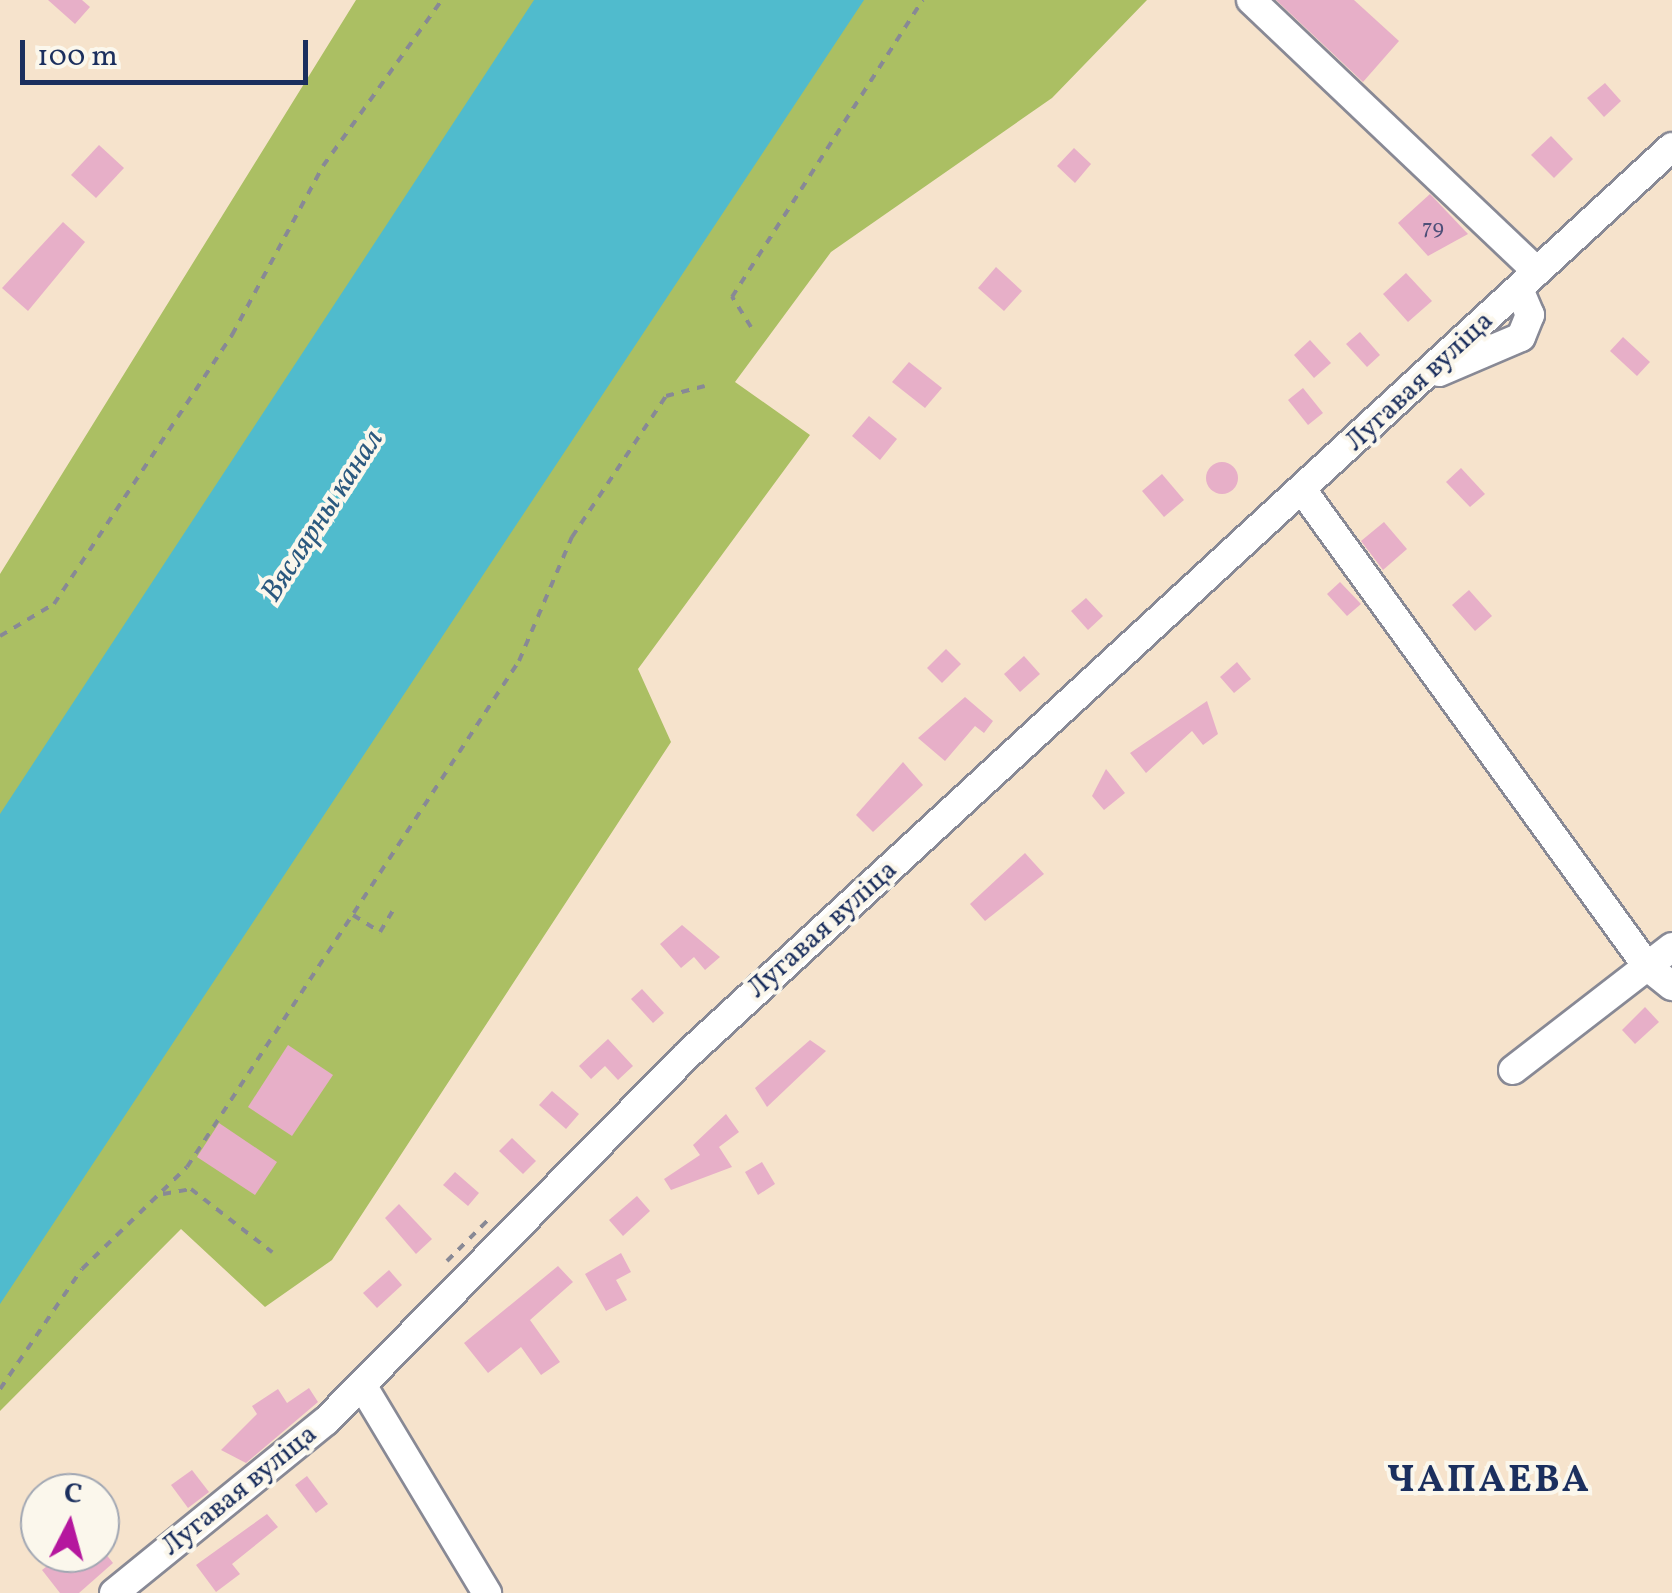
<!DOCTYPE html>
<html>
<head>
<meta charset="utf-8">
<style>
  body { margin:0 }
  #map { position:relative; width:1672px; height:1593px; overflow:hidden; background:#f6e3cc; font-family:Vollkorn,serif }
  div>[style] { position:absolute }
  .green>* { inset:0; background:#abbf63 }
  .water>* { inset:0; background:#50bbcd }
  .building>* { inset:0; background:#e7afc8 }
  .round { border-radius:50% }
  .path>* { height:4px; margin-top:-2px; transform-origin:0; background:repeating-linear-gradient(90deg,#888995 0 8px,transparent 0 16px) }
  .roads { filter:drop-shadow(2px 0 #888995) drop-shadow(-2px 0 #888995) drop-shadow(0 2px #888995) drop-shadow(0 -2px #888995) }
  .minor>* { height:28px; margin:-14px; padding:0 14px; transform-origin:14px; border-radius:14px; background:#fff }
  span { translate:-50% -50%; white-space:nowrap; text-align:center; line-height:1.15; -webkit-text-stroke:8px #fbf7ec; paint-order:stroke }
  .number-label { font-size:22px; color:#4e4f78 }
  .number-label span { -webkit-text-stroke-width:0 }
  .street-label { font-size:28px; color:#1b2f5e }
  .water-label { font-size:30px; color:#2b597f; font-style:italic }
  .district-label { font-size:38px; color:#1b2f5e; font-weight:700; letter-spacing:2.5px }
  .north { position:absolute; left:20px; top:1473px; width:100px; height:100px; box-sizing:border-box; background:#fbf7ec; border:2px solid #a1a7b3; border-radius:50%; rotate:6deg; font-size:28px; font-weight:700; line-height:40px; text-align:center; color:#1b2f5e }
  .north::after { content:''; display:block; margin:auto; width:35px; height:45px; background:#b5179e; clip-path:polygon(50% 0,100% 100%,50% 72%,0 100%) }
  .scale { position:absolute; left:20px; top:40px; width:288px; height:45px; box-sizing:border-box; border:5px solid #1b2f5e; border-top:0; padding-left:12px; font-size:30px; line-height:35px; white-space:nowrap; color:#1b2f5e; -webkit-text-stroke:8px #fbf7ec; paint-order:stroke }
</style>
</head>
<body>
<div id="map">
  <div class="green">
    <i style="clip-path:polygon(356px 0,1147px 0,1052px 98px,831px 252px,735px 382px,810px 435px,638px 669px,671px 742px,332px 1260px,265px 1307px,181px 1229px,0 1411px,0 574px)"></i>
  </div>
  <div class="water">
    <i style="clip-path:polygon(534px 0,864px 0,0 1304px,0 814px)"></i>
  </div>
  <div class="building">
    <i style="clip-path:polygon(48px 0,82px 0,90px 7px,75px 24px)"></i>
    <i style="clip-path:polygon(1276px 0,1354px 0,1399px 41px,1363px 82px)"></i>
    <i style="clip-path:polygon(1605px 83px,1621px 101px,1604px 117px,1587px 98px)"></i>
    <i style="clip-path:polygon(1551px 136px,1573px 159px,1554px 178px,1531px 155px)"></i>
    <i style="clip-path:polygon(99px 145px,124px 168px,96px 198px,71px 175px)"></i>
    <i style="clip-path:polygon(1074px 148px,1091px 164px,1075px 183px,1057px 166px)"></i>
    <i style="clip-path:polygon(1430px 194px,1468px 234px,1428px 256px,1398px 223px)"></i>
    <i style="clip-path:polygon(63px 222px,85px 242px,28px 311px,2px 288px)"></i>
    <i style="clip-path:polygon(996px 267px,1022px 291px,1004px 311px,978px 288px)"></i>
    <i style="clip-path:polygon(1406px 273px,1432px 301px,1408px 322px,1383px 294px)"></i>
    <i style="clip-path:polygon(1360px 332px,1380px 355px,1367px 367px,1346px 344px)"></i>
    <i style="clip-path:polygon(1623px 337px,1650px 362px,1637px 376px,1610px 351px)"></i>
    <i style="clip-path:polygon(1310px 340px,1331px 363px,1314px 378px,1294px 355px)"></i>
    <i style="clip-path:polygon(909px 362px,942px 388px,925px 408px,892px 382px)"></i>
    <i style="clip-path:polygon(1303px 388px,1323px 413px,1308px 425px,1288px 400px)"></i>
    <i style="clip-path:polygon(869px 416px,897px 439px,880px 460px,852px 436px)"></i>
    <i class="round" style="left:1206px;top:462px;width:32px;height:32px"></i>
    <i style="clip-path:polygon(1461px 468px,1485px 494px,1470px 507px,1446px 482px)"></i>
    <i style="clip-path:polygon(1162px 474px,1184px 500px,1164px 517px,1142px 491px)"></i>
    <i style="clip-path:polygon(1384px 522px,1407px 549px,1383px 570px,1361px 541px)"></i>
    <i style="clip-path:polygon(1340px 582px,1361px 604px,1347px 616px,1327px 594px)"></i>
    <i style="clip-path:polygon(1469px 590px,1492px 616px,1475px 631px,1452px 605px)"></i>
    <i style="clip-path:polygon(1086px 598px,1103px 616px,1088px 630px,1071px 611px)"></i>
    <i style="clip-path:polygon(946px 649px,961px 664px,942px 683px,927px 668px)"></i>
    <i style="clip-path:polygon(1024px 656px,1040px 674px,1020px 692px,1004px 674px)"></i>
    <i style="clip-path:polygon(1237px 662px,1251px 679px,1234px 693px,1220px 677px)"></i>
    <i style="clip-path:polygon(965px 697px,993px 721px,984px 733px,975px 726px,945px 761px,918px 738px)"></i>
    <i style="clip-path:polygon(1207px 701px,1218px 734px,1203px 745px,1192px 731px,1146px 773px,1130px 753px)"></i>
    <i style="clip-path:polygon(903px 762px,923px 785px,873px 832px,856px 815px)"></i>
    <i style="clip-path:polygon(1106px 769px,1125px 793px,1104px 810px,1092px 796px)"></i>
    <i style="clip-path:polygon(1025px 853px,1044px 874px,985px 921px,970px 904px)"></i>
    <i style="clip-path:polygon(682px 925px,720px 957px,705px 970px,694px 957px,681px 968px,660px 944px)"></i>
    <i style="clip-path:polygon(642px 989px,664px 1013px,653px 1023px,631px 999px)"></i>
    <i style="clip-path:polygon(1645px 1007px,1659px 1022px,1635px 1044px,1622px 1030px)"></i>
    <i style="clip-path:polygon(608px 1039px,633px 1066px,618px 1080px,605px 1066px,591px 1079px,579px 1066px)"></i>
    <i style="clip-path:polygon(810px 1040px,826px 1051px,767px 1107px,755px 1088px)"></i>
    <i style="clip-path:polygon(288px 1045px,333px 1075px,292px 1136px,248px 1107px)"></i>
    <i style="clip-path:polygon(552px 1091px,579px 1114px,566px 1129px,539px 1105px)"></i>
    <i style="clip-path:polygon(726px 1114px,739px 1132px,719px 1147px,732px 1167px,671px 1190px,664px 1179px,700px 1155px,693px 1145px)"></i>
    <i style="clip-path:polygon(219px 1123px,277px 1162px,255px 1195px,197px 1157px)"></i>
    <i style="clip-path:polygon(512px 1138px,536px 1161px,523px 1174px,499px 1151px)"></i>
    <i style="clip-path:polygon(762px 1162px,775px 1184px,758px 1195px,745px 1172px)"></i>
    <i style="clip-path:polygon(455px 1172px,479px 1193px,468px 1206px,443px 1185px)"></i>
    <i style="clip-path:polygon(637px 1196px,650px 1211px,623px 1236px,609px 1220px)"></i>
    <i style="clip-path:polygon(399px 1204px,432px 1239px,416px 1254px,385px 1218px)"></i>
    <i style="clip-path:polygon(621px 1253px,631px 1272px,616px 1280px,627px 1300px,606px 1311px,585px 1274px)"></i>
    <i style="clip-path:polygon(558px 1266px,573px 1282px,530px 1320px,560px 1362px,541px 1375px,521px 1347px,488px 1373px,464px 1343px)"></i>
    <i style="clip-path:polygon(389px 1270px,402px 1285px,377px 1308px,363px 1293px)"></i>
    <i style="clip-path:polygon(309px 1388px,318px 1402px,246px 1463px,221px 1450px,257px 1414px,252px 1406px,278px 1389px,287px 1403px)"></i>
    <i style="clip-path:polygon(192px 1470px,209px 1492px,188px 1508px,171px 1485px)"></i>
    <i style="clip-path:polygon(307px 1476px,328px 1504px,316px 1513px,295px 1485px)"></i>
    <i style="clip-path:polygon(267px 1514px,278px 1527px,232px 1564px,240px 1574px,216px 1592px,196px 1565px)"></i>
    <i style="clip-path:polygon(64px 1553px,105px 1553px,113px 1563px,79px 1593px,60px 1593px,42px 1570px)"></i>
  </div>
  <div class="path">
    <i style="left:751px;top:327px;width:36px;rotate:-122deg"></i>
    <i style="left:732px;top:297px;width:353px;rotate:-57.3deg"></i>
    <i style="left:0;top:636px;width:63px;rotate:-30.7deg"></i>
    <i style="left:54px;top:604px;width:323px;rotate:-56.5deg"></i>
    <i style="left:232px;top:335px;width:192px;rotate:-61.7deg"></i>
    <i style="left:323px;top:166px;width:204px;rotate:-54.4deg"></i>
    <i style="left:353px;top:915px;width:32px;rotate:32deg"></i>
    <i style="left:380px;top:932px;width:27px;rotate:-59deg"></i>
    <i style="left:163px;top:1194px;width:28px;rotate:-10deg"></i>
    <i style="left:191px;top:1189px;width:103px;rotate:37.9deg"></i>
    <i style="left:447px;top:1261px;width:62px;rotate:-45deg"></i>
    <i style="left:0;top:1389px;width:145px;rotate:-55.7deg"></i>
    <i style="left:82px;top:1269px;width:146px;rotate:-44.2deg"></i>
    <i style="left:187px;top:1167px;width:605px;rotate:-56.73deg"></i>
    <i style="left:519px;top:661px;width:135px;rotate:-66.9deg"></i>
    <i style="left:572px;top:537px;width:169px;rotate:-56.3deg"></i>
    <i style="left:666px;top:396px;width:40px;rotate:-14.4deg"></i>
  </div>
  <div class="roads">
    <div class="minor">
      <i style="left:1251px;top:0;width:394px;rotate:43.5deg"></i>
      <i style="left:1439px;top:372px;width:89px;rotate:-23.1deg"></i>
      <i style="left:1521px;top:337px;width:24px;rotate:-68deg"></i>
      <i style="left:1530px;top:315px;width:28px;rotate:-113deg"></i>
      <i style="left:1303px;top:491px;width:586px;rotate:54.09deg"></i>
      <i style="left:1647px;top:966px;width:32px;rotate:39deg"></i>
      <i style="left:1513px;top:1070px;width:201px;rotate:-37.7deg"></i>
      <i style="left:362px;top:1385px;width:243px;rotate:59deg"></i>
      <i style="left:114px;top:1593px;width:273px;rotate:-39.1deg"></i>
      <i style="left:326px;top:1421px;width:515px;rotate:-45.39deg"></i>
      <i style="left:688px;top:1054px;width:1338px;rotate:-42.67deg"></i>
    </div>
  </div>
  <div class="number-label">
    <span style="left:1433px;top:229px">79</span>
  </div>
  <div class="street-label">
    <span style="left:1420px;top:382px;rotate:-43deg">Лугавая вуліца</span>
    <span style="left:823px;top:930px;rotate:-42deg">Лугавая вуліца</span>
    <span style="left:240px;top:1491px;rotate:-39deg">Лугавая вуліца</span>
  </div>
  <div class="water-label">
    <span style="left:323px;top:516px;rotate:-57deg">Вяслярны канал</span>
  </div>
  <div class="district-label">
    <span style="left:1489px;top:1482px">ЧАПАЕВА</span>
  </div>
  <div class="north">С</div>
  <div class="scale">100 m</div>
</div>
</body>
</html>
